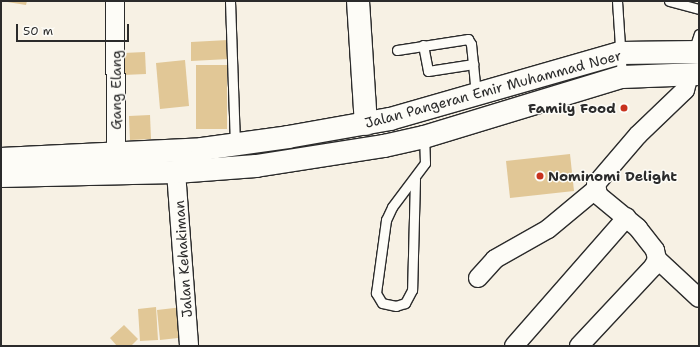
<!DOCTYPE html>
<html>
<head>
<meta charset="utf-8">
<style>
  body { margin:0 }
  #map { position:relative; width:700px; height:347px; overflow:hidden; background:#f7f1e4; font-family:"Shantell Sans",sans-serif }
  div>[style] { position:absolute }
  .building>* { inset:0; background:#e1c796 }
  .roads { filter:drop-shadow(1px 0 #2b2b2b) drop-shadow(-1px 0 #2b2b2b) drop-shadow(0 1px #2b2b2b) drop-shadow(0 -1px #2b2b2b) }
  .lane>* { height:9px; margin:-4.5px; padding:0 4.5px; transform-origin:4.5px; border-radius:4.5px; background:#fdfcf7 }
  .street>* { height:18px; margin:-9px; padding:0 9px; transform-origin:9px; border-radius:9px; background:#fdfcf7 }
  .secondary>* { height:22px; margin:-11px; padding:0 11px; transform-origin:11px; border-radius:11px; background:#fdfcf7 }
  .dots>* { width:11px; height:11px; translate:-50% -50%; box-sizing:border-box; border:2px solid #fdfcf7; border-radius:50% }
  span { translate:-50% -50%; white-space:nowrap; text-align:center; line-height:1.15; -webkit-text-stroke:3px #fdfcf7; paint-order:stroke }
  .street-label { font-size:14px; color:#2b2b2b }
  .poi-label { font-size:14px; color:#2b2b2b; font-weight:700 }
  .right { translate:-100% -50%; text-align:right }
  .left { translate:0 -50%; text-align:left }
  .frame { position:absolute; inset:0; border:2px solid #2b2b2b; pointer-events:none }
  .scale { position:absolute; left:16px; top:24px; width:113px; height:18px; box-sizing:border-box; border:2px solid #2b2b2b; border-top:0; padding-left:5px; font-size:12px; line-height:14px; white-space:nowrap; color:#2b2b2b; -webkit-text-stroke:3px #fdfcf7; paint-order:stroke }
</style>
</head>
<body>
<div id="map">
  <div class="building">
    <i style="clip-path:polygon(1px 1px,27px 1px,26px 5px)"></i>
    <i style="clip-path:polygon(228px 40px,229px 59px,191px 61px,191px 42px)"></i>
    <i style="clip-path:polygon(145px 52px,146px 74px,123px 75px,123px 53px)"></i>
    <i style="clip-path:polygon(185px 60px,189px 106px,160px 109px,156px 63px)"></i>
    <i style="clip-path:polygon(196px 65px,227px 65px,227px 129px,196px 129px)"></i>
    <i style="clip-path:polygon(150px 115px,151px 139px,130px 140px,129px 116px)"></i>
    <i style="clip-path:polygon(570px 154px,574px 191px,510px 198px,506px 161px)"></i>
    <i style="clip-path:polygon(156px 307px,158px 340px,140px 341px,138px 309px)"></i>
    <i style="clip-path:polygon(183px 307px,187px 337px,160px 340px,157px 310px)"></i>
    <i style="clip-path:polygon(124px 325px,138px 339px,131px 346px,117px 346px,110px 338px)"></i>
  </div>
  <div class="roads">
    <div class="lane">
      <i style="left:230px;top:1px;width:144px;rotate:88deg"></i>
      <i style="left:617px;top:1px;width:76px;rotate:86.2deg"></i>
      <i style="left:669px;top:1px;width:31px;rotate:15deg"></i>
      <i style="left:423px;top:45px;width:26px;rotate:79deg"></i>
      <i style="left:428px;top:71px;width:46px;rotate:-8.8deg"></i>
      <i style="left:397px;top:50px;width:72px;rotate:-8.8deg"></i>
      <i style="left:468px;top:39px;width:6px;rotate:59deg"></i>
      <i style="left:471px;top:44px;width:50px;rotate:84.3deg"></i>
      <i style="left:693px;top:52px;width:19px;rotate:-72deg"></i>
      <i style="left:415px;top:179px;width:111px;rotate:91.5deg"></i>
      <i style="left:412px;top:290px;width:15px;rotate:118deg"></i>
      <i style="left:405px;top:303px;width:9px;rotate:162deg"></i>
      <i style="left:396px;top:306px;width:14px;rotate:-168deg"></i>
      <i style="left:382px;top:303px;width:12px;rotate:-121deg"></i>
      <i style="left:376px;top:293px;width:74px;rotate:-82.2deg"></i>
      <i style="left:386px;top:220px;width:14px;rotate:-65deg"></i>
      <i style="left:392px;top:207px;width:55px;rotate:-53.1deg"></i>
      <i style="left:425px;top:163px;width:26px;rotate:-92deg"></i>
    </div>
    <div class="street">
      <i style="left:115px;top:1px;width:154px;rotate:89.6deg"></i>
      <i style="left:176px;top:172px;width:174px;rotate:85.7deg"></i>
      <i style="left:657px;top:259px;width:57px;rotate:42.9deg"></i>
      <i style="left:478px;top:278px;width:25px;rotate:-48deg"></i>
      <i style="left:495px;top:259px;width:61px;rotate:-29.5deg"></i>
      <i style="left:548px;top:229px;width:61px;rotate:-39.7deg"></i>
      <i style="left:514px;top:346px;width:171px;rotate:-48.8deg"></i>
      <i style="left:579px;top:346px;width:108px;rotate:-46.9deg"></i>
      <i style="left:653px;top:267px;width:9px;rotate:-63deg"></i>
      <i style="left:657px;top:259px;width:9px;rotate:-103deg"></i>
      <i style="left:655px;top:250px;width:28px;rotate:-128deg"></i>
      <i style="left:638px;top:228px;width:52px;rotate:-140.5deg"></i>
      <i style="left:598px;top:195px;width:11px;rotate:-100deg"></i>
      <i style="left:596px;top:184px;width:65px;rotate:-49.4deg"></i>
      <i style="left:638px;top:135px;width:65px;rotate:-43.8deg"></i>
      <i style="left:685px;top:90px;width:16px;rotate:-75deg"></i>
    </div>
    <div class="secondary">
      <i style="left:358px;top:1px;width:123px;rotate:86.3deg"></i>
      <i style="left:1px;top:159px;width:201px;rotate:-2.8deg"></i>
      <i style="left:202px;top:149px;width:87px;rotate:-7.9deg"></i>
      <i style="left:288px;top:137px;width:104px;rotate:-10deg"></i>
      <i style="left:390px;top:119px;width:239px;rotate:-16deg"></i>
      <i style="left:620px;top:53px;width:79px;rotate:-0.7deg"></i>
      <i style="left:1px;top:176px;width:175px;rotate:-1.3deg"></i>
      <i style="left:176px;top:172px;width:80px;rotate:-4.3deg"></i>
      <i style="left:256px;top:166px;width:130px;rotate:-8.9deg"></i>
      <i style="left:384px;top:146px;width:41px;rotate:-12.7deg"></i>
      <i style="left:424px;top:137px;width:207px;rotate:-16.9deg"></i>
      <i style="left:622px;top:77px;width:77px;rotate:-2.2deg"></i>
    </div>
  </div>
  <div class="dots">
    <i style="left:624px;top:108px;background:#c8321e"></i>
    <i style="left:540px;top:176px;background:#c8321e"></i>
  </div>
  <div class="street-label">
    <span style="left:493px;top:89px;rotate:-15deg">Jalan Pangeran Emir Muhammad Noer</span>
    <span style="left:116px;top:90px;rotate:-90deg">Gang Elang</span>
    <span style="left:183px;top:259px;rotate:-94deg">Jalan Kehakiman</span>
  </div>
  <div class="poi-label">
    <span class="right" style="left:616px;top:108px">Family Food</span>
    <span class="left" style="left:548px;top:176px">Nominomi Delight</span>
  </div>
  <div class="frame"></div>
  <div class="scale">50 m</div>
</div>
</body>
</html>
